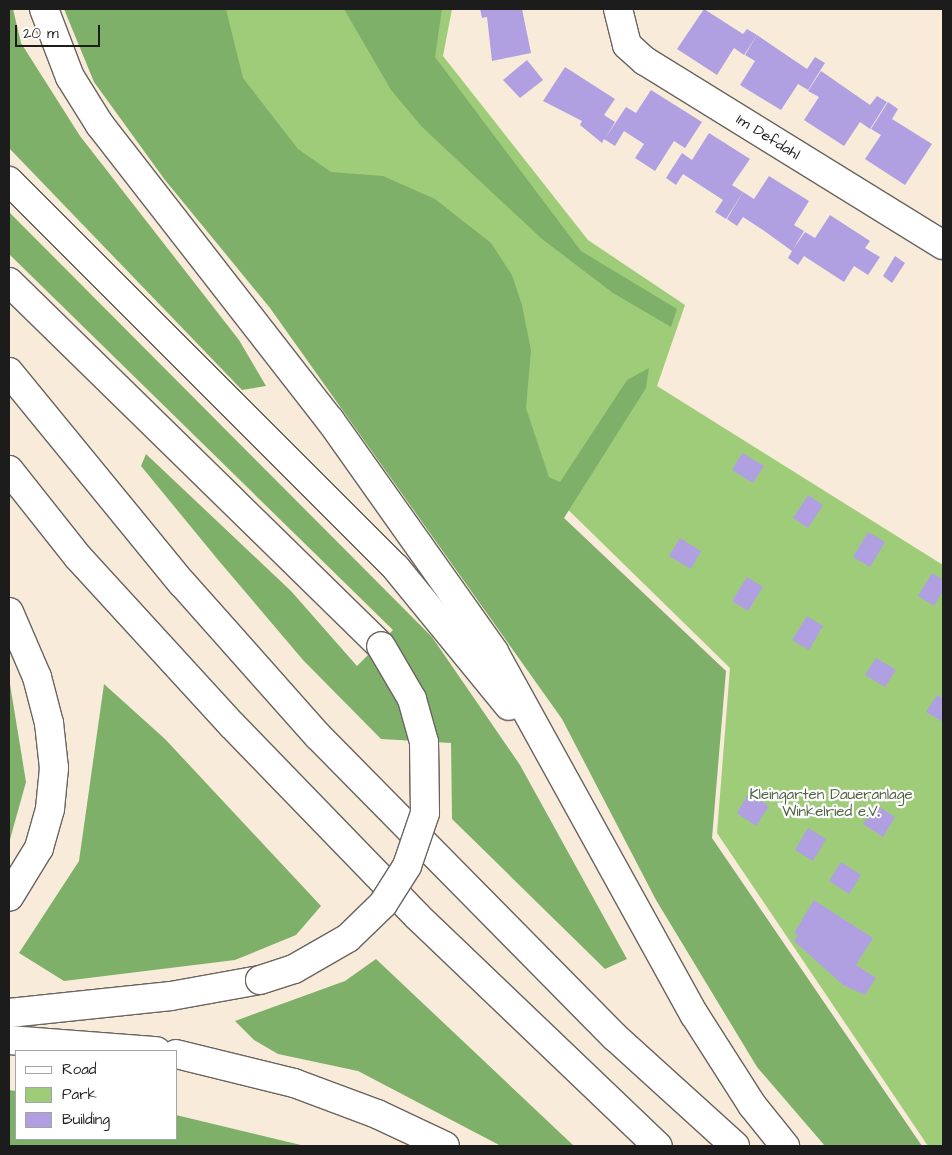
<!DOCTYPE html>
<html>
<head>
<meta charset="utf-8">
<style>
  body { margin:0 }
  #map { position:relative; width:952px; height:1155px; overflow:hidden; background:#f8ebd9; font-family:"Architects Daughter",sans-serif }
  div>[style] { position:absolute }
  .green>* { inset:0; background:#9fcc79 }
  .forest>* { inset:0; background:#7fb069 }
  .building>* { inset:0; background:#b0a0e1 }
  .roads { filter:drop-shadow(1px 0 #69645e) drop-shadow(-1px 0 #69645e) drop-shadow(0 1px #69645e) drop-shadow(0 -1px #69645e) }
  .minor>* { height:28px; margin:-14px; padding:0 14px; transform-origin:14px; border-radius:14px; background:#fff }
  .trunk>* { height:28px; margin:-14px; padding:0 14px; transform-origin:14px; border-radius:14px; background:#fff }
  .bridges { filter:drop-shadow(1px 0 #69645e) drop-shadow(-1px 0 #69645e) drop-shadow(0 1px #69645e) drop-shadow(0 -1px #69645e) }
  .trunk-bridge>* { height:28px; margin:-14px; padding:0 14px; transform-origin:14px; border-radius:14px; background:#fff }
  span { translate:-50% -50%; white-space:nowrap; text-align:center; line-height:1.15; -webkit-text-stroke:4.5px #fff; paint-order:stroke }
  .street-label { font-size:15px; color:#1c1c1c }
  .park-label { font-size:15px; color:#506241 }
  .frame { position:absolute; inset:0; border:10px solid #1c1c1c; pointer-events:none }
  .legend { position:absolute; left:15px; top:1050px; width:162px; height:90px; box-sizing:border-box; background:#fff; border:1px solid #a4a4a4; margin:0; padding:6px 9px; list-style:none; font-size:15px; color:#1c1c1c }
  .legend li { display:flex; align-items:center; gap:10px; height:25px }
  .legend b { width:25px; border:1px solid #a4a4a4 }
  .scale { position:absolute; left:15px; top:25px; width:85px; height:22px; box-sizing:border-box; border:2px solid #1c1c1c; border-top:0; padding-left:6px; font-size:15px; line-height:18px; white-space:nowrap; color:#1c1c1c; -webkit-text-stroke:4px #fff; paint-order:stroke }
</style>
</head>
<body>
<div id="map">
  <div class="green">
    <i style="clip-path:polygon(217px 9px,452px 9px,443px 56px,588px 240px,685px 305px,657px 386px,943px 565px,943px 1146px,928px 1146px,717px 833px,730px 668px,414px 359px,237px 81px)"></i>
  </div>
  <div class="forest">
    <i style="clip-path:polygon(9px 9px,13px 9px,21px 43px,80px 136px,239px 340px,266px 386px,242px 390px,9px 148px)"></i>
    <i style="clip-path:polygon(64px 9px,226px 9px,243px 78px,298px 149px,331px 172px,383px 176px,435px 199px,491px 243px,512px 275px,522px 305px,531px 350px,526px 408px,549px 477px,560px 482px,627px 380px,649px 368px,646px 388px,564px 518px,726px 671px,712px 838px,922px 1146px,825px 1146px,757px 1067px,656px 900px,562px 719px,270px 308px,165px 180px,94px 82px)"></i>
    <i style="clip-path:polygon(344px 9px,442px 9px,435px 57px,581px 251px,677px 309px,671px 327px,613px 293px,542px 239px,422px 127px,391px 90px)"></i>
    <i style="clip-path:polygon(9px 212px,432px 637px,520px 765px,627px 959px,605px 969px,452px 819px,451px 743px,381px 739px,303px 660px,219px 561px,141px 466px,146px 454px,291px 591px,357px 666px,393px 630px,9px 254px)"></i>
    <i style="clip-path:polygon(9px 678px,26px 782px,9px 843px)"></i>
    <i style="clip-path:polygon(104px 684px,165px 739px,321px 906px,296px 935px,235px 960px,64px 981px,19px 953px,79px 861px)"></i>
    <i style="clip-path:polygon(376px 959px,574px 1146px,501px 1146px,358px 1071px,278px 1054px,254px 1040px,235px 1021px,345px 981px)"></i>
    <i style="clip-path:polygon(9px 1090px,16px 1091px,16px 1139px,176px 1139px,176px 1115px,305px 1146px,9px 1146px)"></i>
  </div>
  <div class="building">
    <i style="clip-path:polygon(480px 9px,522px 9px,531px 53px,492px 61px,487px 17px,482px 18px)"></i>
    <i style="clip-path:polygon(704px 9px,743px 34px,747px 29px,757px 35px,744px 55px,734px 48px,717px 75px,677px 49px)"></i>
    <i style="clip-path:polygon(757px 35px,807px 69px,815px 57px,825px 63px,808px 90px,798px 84px,781px 110px,740px 85px,755px 61px,745px 55px)"></i>
    <i style="clip-path:polygon(527px 60px,543px 80px,520px 98px,503px 80px)"></i>
    <i style="clip-path:polygon(565px 67px,615px 99px,604px 115px,615px 122px,606px 137px,626px 107px,636px 113px,651px 90px,702px 122px,685px 148px,674px 141px,655px 171px,635px 158px,644px 144px,624px 131px,615px 146px,604px 139px,602px 143px,580px 125px,582px 121px,543px 101px)"></i>
    <i style="clip-path:polygon(821px 71px,870px 105px,877px 96px,887px 102px,870px 129px,860px 122px,844px 146px,804px 120px,819px 97px,808px 91px)"></i>
    <i style="clip-path:polygon(888px 102px,898px 109px,892px 119px,932px 144px,905px 185px,865px 159px,881px 135px,871px 129px)"></i>
    <i style="clip-path:polygon(709px 133px,750px 159px,732px 185px,743px 192px,726px 219px,715px 212px,723px 200px,683px 174px,676px 185px,666px 178px,682px 153px,692px 160px)"></i>
    <i style="clip-path:polygon(769px 176px,809px 201px,794px 225px,804px 231px,793px 249px,805px 232px,815px 238px,830px 215px,870px 241px,865px 248px,880px 257px,868px 275px,854px 266px,844px 282px,804px 256px,798px 265px,788px 258px,792px 251px,763px 230px,743px 217px,737px 226px,727px 219px,743px 192px,754px 199px)"></i>
    <i style="clip-path:polygon(895px 256px,905px 263px,892px 283px,883px 276px)"></i>
    <i style="clip-path:polygon(742px 453px,764px 466px,753px 483px,732px 470px)"></i>
    <i style="clip-path:polygon(808px 495px,823px 505px,808px 528px,793px 518px)"></i>
    <i style="clip-path:polygon(868px 532px,885px 542px,870px 567px,853px 557px)"></i>
    <i style="clip-path:polygon(680px 538px,701px 551px,691px 569px,669px 556px)"></i>
    <i style="clip-path:polygon(932px 573px,943px 580px,943px 591px,934px 606px,918px 596px)"></i>
    <i style="clip-path:polygon(747px 577px,763px 587px,748px 611px,732px 601px)"></i>
    <i style="clip-path:polygon(807px 616px,823px 626px,809px 650px,792px 640px)"></i>
    <i style="clip-path:polygon(876px 658px,896px 670px,885px 687px,865px 675px)"></i>
    <i style="clip-path:polygon(937px 695px,943px 698px,943px 722px,926px 712px)"></i>
    <i style="clip-path:polygon(749px 793px,769px 806px,756px 826px,737px 813px)"></i>
    <i style="clip-path:polygon(876px 805px,895px 817px,883px 837px,863px 824px)"></i>
    <i style="clip-path:polygon(808px 828px,826px 839px,813px 861px,795px 850px)"></i>
    <i style="clip-path:polygon(841px 862px,861px 875px,849px 894px,829px 881px)"></i>
    <i style="clip-path:polygon(814px 900px,873px 938px,856px 965px,876px 978px,865px 995px,843px 985px,794px 941px,798px 935px,794px 933px)"></i>
  </div>
  <div class="roads">
    <div class="minor">
      <i style="left:618px;top:9px;width:37px;rotate:76deg"></i>
      <i style="left:627px;top:45px;width:24px;rotate:42deg"></i>
      <i style="left:645px;top:61px;width:350px;rotate:31.7deg"></i>
    </div>
    <div class="trunk">
      <i style="left:44px;top:9px;width:73px;rotate:69.1deg"></i>
      <i style="left:70px;top:77px;width:57px;rotate:58deg"></i>
      <i style="left:100px;top:125px;width:374px;rotate:52.1deg"></i>
      <i style="left:330px;top:420px;width:284px;rotate:54.7deg"></i>
      <i style="left:494px;top:652px;width:414px;rotate:61.1deg"></i>
      <i style="left:694px;top:1014px;width:108px;rotate:57.5deg"></i>
      <i style="left:752px;top:1105px;width:53px;rotate:51.2deg"></i>
      <i style="left:9px;top:181px;width:547px;rotate:45deg"></i>
      <i style="left:396px;top:568px;width:178px;rotate:50.7deg"></i>
      <i style="left:9px;top:282px;width:520px;rotate:44.38deg"></i>
      <i style="left:9px;top:372px;width:273px;rotate:50.7deg"></i>
      <i style="left:182px;top:583px;width:205px;rotate:48.4deg"></i>
      <i style="left:318px;top:736px;width:423px;rotate:45.4deg"></i>
      <i style="left:615px;top:1037px;width:162px;rotate:42.2deg"></i>
      <i style="left:9px;top:470px;width:111px;rotate:51.6deg"></i>
      <i style="left:78px;top:557px;width:228px;rotate:47.5deg"></i>
      <i style="left:232px;top:725px;width:266px;rotate:45.9deg"></i>
      <i style="left:417px;top:916px;width:333px;rotate:43.7deg"></i>
      <i style="left:9px;top:612px;width:71px;rotate:66.7deg"></i>
      <i style="left:37px;top:677px;width:48px;rotate:75.4deg"></i>
      <i style="left:49px;top:723px;width:45px;rotate:83.7deg"></i>
      <i style="left:54px;top:768px;width:41px;rotate:95.6deg"></i>
      <i style="left:50px;top:809px;width:41px;rotate:105.8deg"></i>
      <i style="left:39px;top:848px;width:57px;rotate:121.5deg"></i>
      <i style="left:9px;top:1013px;width:163px;rotate:-6deg"></i>
      <i style="left:171px;top:996px;width:90px;rotate:-10.2deg"></i>
      <i style="left:9px;top:1040px;width:148px;rotate:4.3deg"></i>
      <i style="left:176px;top:1054px;width:122px;rotate:13.8deg"></i>
      <i style="left:294px;top:1083px;width:89px;rotate:20.5deg"></i>
      <i style="left:377px;top:1114px;width:75px;rotate:25.2deg"></i>
    </div>
  </div>
  <div class="bridges">
    <div class="trunk-bridge">
      <i style="left:260px;top:980px;width:36px;rotate:-18deg"></i>
      <i style="left:294px;top:969px;width:62px;rotate:-29.9deg"></i>
      <i style="left:348px;top:938px;width:49px;rotate:-44.2deg"></i>
      <i style="left:383px;top:904px;width:45px;rotate:-57.7deg"></i>
      <i style="left:407px;top:866px;width:56px;rotate:-71.2deg"></i>
      <i style="left:425px;top:813px;width:71px;rotate:-90.8deg"></i>
      <i style="left:424px;top:742px;width:45px;rotate:-105.6deg"></i>
      <i style="left:412px;top:699px;width:61px;rotate:-120.3deg"></i>
    </div>
  </div>
  <div class="street-label">
    <span style="left:768px;top:137px;rotate:32deg">Im Defdahl</span>
  </div>
  <div class="park-label">
    <span style="left:831px;top:803px">Kleingarten Daueranlage<br>Winkelried e.V.</span>
  </div>
  <div class="frame"></div>
  <ul class="legend">
  <li><b style="height:6px;background:#fff"></b>Road</li>
  <li><b style="height:14px;background:#9fcc79"></b>Park</li>
  <li><b style="height:14px;background:#b0a0e1"></b>Building</li>
  </ul>
  <div class="scale">20 m</div>
</div>
</body>
</html>
